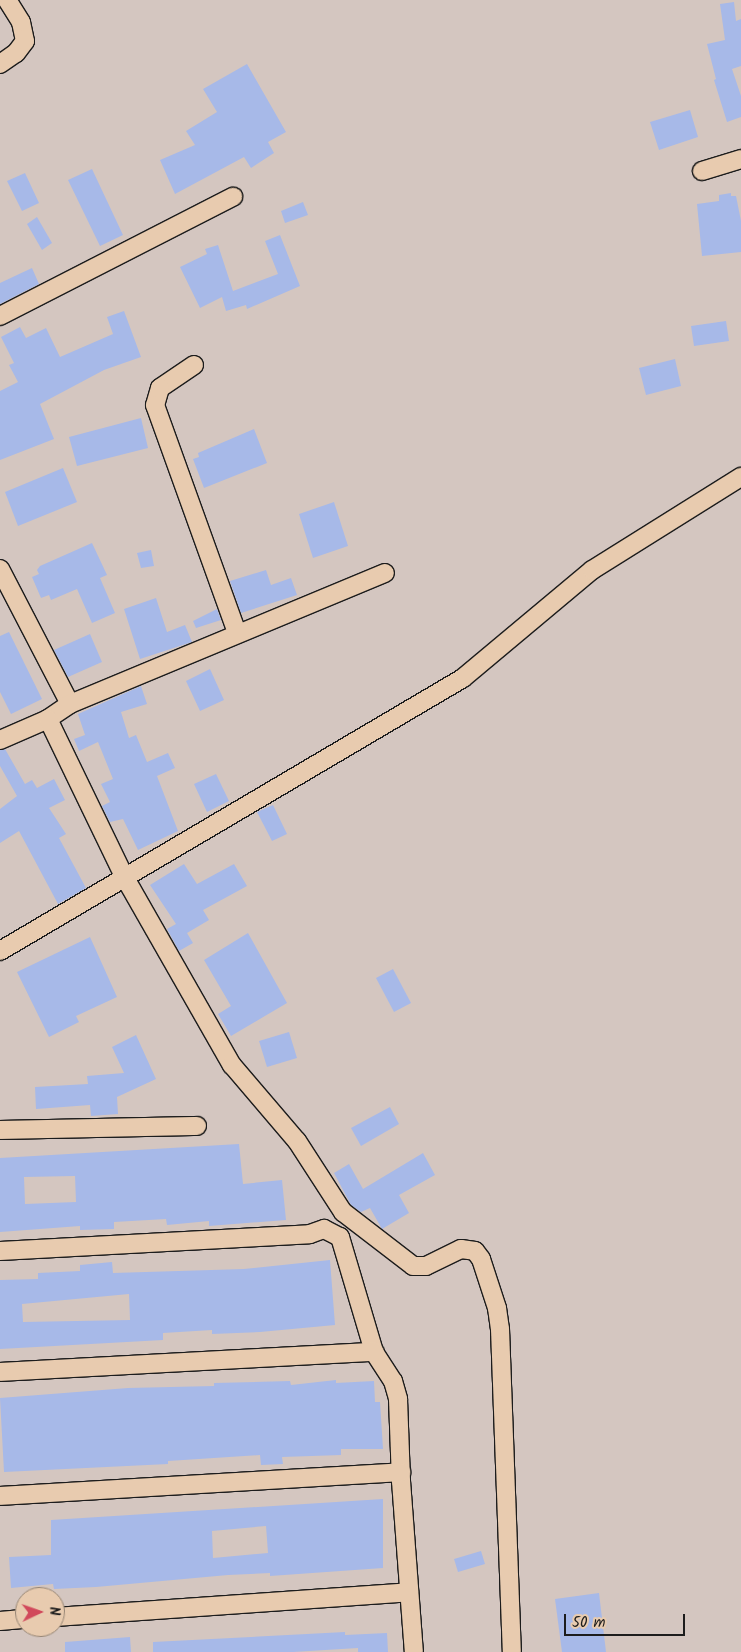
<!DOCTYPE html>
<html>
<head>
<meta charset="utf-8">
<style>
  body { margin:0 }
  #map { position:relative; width:741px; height:1652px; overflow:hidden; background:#d4c6c0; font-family:Kalam,sans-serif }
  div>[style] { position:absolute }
  .building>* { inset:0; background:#a7b9e8 }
  .roads { filter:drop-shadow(1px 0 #1c1c1c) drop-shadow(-1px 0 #1c1c1c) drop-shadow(0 1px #1c1c1c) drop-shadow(0 -1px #1c1c1c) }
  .minor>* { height:18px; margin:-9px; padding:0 9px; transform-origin:9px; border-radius:9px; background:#e8cbaf }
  span { translate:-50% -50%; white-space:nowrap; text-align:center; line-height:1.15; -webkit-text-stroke:4px #e8cbaf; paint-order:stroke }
  .north { position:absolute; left:15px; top:1587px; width:50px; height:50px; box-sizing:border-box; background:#e8cbaf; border:1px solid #968574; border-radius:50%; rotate:87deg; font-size:14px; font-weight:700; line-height:20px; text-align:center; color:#1c1c1c }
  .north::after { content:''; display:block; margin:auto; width:18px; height:22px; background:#d1495b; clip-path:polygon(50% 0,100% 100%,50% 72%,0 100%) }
  .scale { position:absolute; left:564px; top:1614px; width:121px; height:22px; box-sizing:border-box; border:2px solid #1c1c1c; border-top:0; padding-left:6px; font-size:15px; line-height:18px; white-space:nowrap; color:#1c1c1c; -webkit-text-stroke:4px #e8cbaf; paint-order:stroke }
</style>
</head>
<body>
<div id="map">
  <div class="building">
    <i style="clip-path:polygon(734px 2px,736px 21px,741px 19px,741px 66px,732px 69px,741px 96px,741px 117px,727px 122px,714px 80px,716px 79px,707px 44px,725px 40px,720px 4px)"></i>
    <i style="clip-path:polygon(247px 64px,286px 132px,268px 142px,274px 153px,251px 168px,244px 157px,175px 194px,160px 160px,195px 145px,186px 131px,217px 112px,203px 89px)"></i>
    <i style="clip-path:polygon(690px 110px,698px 137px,659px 150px,650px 122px)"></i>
    <i style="clip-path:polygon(92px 169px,123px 235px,100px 246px,68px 180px)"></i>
    <i style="clip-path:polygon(25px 173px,39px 203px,22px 211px,7px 181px)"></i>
    <i style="clip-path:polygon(731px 193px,731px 196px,736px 196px,741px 221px,741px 252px,702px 256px,697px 204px,719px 201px,719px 195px)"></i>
    <i style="clip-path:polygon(303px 202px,308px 215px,285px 223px,281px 211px)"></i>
    <i style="clip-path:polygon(37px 217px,52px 243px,42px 250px,27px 224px)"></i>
    <i style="clip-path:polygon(280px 235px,300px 286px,247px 309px,246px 305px,226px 311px,222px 297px,200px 308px,180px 267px,207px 254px,205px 249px,218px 245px,233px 291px,278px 274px,265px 241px)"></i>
    <i style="clip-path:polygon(32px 268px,39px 284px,0 304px,0 283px)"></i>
    <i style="clip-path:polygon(124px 311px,141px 357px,104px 370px,40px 404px,54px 439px,0 460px,0 391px,18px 382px,9px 365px,14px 363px,1px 337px,20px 327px,26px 338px,46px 328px,60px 357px,113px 334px,107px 317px)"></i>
    <i style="clip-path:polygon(726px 321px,729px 341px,694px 346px,691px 326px)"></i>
    <i style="clip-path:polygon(675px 359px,681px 386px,646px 395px,639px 368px)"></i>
    <i style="clip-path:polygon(141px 418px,148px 448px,77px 466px,69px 437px)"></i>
    <i style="clip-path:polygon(254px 429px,267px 463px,204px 488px,193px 459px,199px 457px,198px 453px)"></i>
    <i style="clip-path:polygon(63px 468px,77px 502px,18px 526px,5px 492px)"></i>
    <i style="clip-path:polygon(334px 502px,348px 546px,313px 558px,299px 514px)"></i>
    <i style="clip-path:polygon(92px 543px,107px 575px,100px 578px,115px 613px,92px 623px,77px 589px,51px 600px,49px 595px,41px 598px,32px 577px,39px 574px,37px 570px,40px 566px)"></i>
    <i style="clip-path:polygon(151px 550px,154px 566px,141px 568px,137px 553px)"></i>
    <i style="clip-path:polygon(266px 570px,271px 585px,291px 578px,297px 595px,241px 613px,230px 581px)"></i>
    <i style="clip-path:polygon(156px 598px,167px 632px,185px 625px,192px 642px,140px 659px,124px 609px)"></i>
    <i style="clip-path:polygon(217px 609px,221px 620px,196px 628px,193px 621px)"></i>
    <i style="clip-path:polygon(9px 632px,42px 699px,11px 714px,0 692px,0 636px)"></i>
    <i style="clip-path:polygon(90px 634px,102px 662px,68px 677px,54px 650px)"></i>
    <i style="clip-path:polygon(210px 669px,224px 700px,200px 711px,186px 681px)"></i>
    <i style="clip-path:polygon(141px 686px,147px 704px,121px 712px,129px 738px,136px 735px,147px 762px,168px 753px,175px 768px,157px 776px,178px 831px,138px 850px,123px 819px,110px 822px,102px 806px,110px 802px,101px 784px,113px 779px,98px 742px,79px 751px,74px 739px,85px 735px,78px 714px)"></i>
    <i style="clip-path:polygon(5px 749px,25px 784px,32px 780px,37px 788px,54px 779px,65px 800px,49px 808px,66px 834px,59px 838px,86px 888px,58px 904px,19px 831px,0 843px,0 809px,17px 796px,0 766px,0 750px)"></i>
    <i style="clip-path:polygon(216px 774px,229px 801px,207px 812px,194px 784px)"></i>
    <i style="clip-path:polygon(273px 805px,287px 834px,272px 841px,257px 812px)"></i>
    <i style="clip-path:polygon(184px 864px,197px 884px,234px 864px,247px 886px,203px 910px,209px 920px,187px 933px,193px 943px,179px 951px,167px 929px,176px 924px,150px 885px)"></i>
    <i style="clip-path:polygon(248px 933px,287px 1003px,231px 1036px,218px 1014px,231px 1006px,204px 960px)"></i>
    <i style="clip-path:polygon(90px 937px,117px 997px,76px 1016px,79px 1022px,49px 1037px,17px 972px)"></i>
    <i style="clip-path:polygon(393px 969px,411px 1003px,394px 1012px,376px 978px)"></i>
    <i style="clip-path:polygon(289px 1032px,297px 1058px,267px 1067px,259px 1041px)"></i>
    <i style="clip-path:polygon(136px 1035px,156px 1079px,117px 1097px,118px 1114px,91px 1116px,90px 1105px,36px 1109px,35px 1087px,88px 1084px,87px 1076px,124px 1073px,112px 1047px)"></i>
    <i style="clip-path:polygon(390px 1107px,399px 1124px,361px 1146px,351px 1128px)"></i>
    <i style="clip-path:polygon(evenodd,239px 1144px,243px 1184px,282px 1180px,286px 1220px,209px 1226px,209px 1221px,167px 1225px,166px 1219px,114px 1222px,114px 1229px,80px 1230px,80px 1226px,0 1232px,0 1158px,239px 1144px,75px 1176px,76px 1202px,25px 1204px,24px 1177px,75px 1176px)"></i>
    <i style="clip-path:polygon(423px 1153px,435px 1175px,399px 1195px,409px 1213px,382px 1229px,370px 1208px,361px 1212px,351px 1205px,334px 1173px,349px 1164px,363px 1189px)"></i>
    <i style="clip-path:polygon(evenodd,330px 1260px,335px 1325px,260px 1332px,212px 1334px,212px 1330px,163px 1333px,163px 1340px,0 1349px,0 1280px,38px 1279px,38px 1273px,80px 1271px,80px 1265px,112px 1262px,113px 1273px,244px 1269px,330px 1260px,129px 1294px,130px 1320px,23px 1322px,22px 1304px,129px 1294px)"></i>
    <i style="clip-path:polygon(336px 1380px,336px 1383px,374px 1381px,375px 1402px,380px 1402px,383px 1449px,341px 1449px,341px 1455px,282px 1457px,283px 1464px,261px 1465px,260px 1455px,168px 1461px,168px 1464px,4px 1472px,0 1398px,128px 1388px,214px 1386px,214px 1383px,290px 1381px,291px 1385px)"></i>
    <i style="clip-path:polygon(evenodd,383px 1499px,383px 1568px,270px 1576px,270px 1573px,228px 1575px,96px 1587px,54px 1589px,53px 1584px,11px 1588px,9px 1557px,51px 1555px,51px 1520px,383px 1499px,266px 1526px,268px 1553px,213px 1558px,212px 1531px,266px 1526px)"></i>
    <i style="clip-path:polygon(481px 1551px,485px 1564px,458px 1572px,454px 1559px)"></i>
    <i style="clip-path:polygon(599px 1593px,606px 1652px,562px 1652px,555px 1599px)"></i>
    <i style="clip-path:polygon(345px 1632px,345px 1635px,387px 1633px,388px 1652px,358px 1652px,358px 1648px,293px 1652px,153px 1652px,153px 1642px)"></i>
    <i style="clip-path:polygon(130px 1637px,131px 1652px,65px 1652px,65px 1642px)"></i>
  </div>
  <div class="roads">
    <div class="minor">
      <i style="left:0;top:64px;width:19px;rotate:-35deg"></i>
      <i style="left:16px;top:53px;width:15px;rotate:-53deg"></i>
      <i style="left:25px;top:41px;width:19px;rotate:-102deg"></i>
      <i style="left:21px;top:22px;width:26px;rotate:-122deg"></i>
      <i style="left:702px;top:171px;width:41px;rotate:-17.1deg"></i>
      <i style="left:0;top:316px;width:262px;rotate:-27.1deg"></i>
      <i style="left:194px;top:365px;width:41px;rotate:145.9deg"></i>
      <i style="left:160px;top:388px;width:18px;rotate:106deg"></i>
      <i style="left:155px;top:405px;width:242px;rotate:70.2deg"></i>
      <i style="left:0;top:569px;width:152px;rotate:62.6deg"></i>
      <i style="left:70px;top:704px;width:27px;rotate:146deg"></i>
      <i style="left:70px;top:704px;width:341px;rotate:-22.6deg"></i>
      <i style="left:0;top:740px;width:52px;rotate:-23.6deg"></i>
      <i style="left:48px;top:719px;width:174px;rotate:64.2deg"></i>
      <i style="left:124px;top:876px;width:218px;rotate:60.3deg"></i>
      <i style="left:232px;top:1065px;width:100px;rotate:49.5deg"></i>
      <i style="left:297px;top:1141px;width:85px;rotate:57.1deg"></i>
      <i style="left:343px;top:1212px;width:88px;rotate:37.6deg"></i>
      <i style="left:413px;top:1266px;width:13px"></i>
      <i style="left:426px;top:1266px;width:39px;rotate:-26deg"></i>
      <i style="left:461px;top:1249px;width:14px;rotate:8deg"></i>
      <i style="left:475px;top:1251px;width:10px;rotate:53deg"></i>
      <i style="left:481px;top:1259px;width:52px;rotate:71.9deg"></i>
      <i style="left:497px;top:1308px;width:21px;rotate:82deg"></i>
      <i style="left:500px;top:1329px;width:323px;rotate:87.9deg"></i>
      <i style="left:0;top:951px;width:537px;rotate:-30.52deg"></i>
      <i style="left:463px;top:678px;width:168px;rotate:-39.9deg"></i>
      <i style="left:592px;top:570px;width:176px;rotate:-32deg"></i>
      <i style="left:0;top:1130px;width:197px;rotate:-1.2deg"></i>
      <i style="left:0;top:1251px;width:310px;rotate:-3.1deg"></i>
      <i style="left:310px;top:1234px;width:15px;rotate:-20deg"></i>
      <i style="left:324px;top:1229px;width:18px;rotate:27deg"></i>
      <i style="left:340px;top:1237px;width:120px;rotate:73.5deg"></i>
      <i style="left:374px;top:1352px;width:35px;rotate:57deg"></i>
      <i style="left:393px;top:1381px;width:19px;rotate:74deg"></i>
      <i style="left:398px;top:1399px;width:82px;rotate:87.9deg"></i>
      <i style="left:401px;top:1481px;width:171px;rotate:85.7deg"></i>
      <i style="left:0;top:1372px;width:375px;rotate:-3.1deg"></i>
      <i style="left:0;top:1496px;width:402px;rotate:-3.4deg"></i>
      <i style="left:55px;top:1617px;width:355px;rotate:-4deg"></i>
      <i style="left:0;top:1621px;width:25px;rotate:-5deg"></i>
    </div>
  </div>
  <div class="north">N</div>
  <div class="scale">50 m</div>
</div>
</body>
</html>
